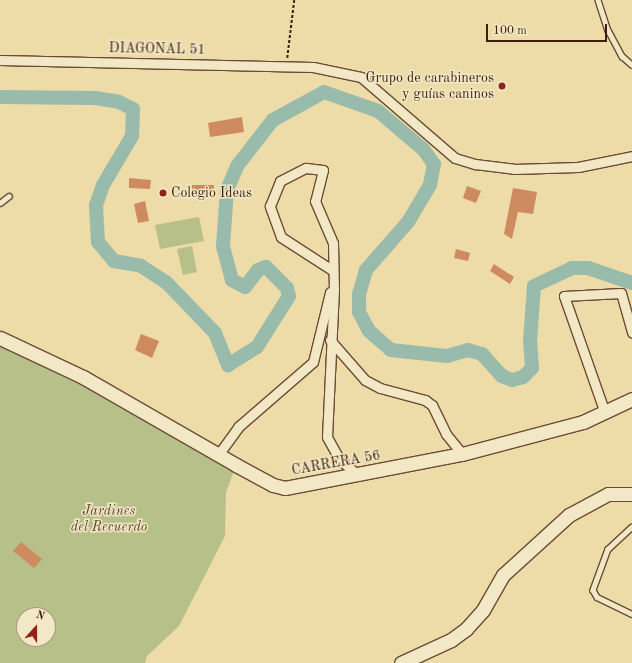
<!DOCTYPE html>
<html>
<head>
<meta charset="utf-8">
<style>
  body { margin:0 }
  #map { position:relative; width:632px; height:663px; overflow:hidden; background:#eddba8; font-family:"Old Standard TT",serif }
  div>[style] { position:absolute }
  .green>* { inset:0; background:#b7c089 }
  .river>* { height:14px; margin:-7px; padding:0 7px; transform-origin:7px; border-radius:7px; background:#99bbac }
  .building>* { inset:0; background:#cf8b60 }
  .path>* { height:1.5px; margin-top:-0.75px; transform-origin:0; background:repeating-linear-gradient(90deg,#3f1d0f 0 3px,transparent 0 5px) }
  .roads { filter:drop-shadow(1px 0 #6a4c35) drop-shadow(-1px 0 #6a4c35) drop-shadow(0 1px #6a4c35) drop-shadow(0 -1px #6a4c35) }
  .lane>* { height:4.5px; margin:-2.25px; padding:0 2.25px; transform-origin:2.25px; border-radius:2.25px; background:#f3e8c6 }
  .street>* { height:9px; margin:-4.5px; padding:0 4.5px; transform-origin:4.5px; border-radius:4.5px; background:#f3e8c6 }
  .secondary>* { height:13px; margin:-6.5px; padding:0 6.5px; transform-origin:6.5px; border-radius:6.5px; background:#f3e8c6 }
  .dots>* { width:11px; height:11px; translate:-50% -50%; box-sizing:border-box; border:2px solid #f3e8c6; border-radius:50% }
  span { translate:-50% -50%; white-space:nowrap; text-align:center; line-height:1.15; -webkit-text-stroke:3px #f3e8c6; paint-order:stroke }
  .street-label { font-size:14px; color:#3f1d0f }
  .poi-label { font-size:14px; color:#3f1d0f }
  .right { translate:-100% -50%; text-align:right }
  .left { translate:0 -50%; text-align:left }
  .park-label { font-size:14px; color:#5d462e; font-style:italic }
  .north { position:absolute; left:16px; top:607px; width:40px; height:40px; box-sizing:border-box; background:#f3e8c6; border:1px solid #ab977d; border-radius:50%; rotate:21deg; font-size:11px; font-weight:700; line-height:16px; text-align:center; color:#3f1d0f }
  .north::after { content:''; display:block; margin:auto; width:14px; height:18px; background:#8f2418; clip-path:polygon(50% 0,100% 100%,50% 72%,0 100%) }
  .scale { position:absolute; left:486px; top:24px; width:121px; height:18px; box-sizing:border-box; border:2px solid #3f1d0f; border-top:0; padding-left:5px; font-size:12px; line-height:14px; white-space:nowrap; color:#3f1d0f; -webkit-text-stroke:3px #f3e8c6; paint-order:stroke }
</style>
</head>
<body>
<div id="map">
  <div class="green">
    <i style="clip-path:polygon(199px 217px,204px 241px,160px 249px,155px 225px)"></i>
    <i style="clip-path:polygon(192px 246px,197px 272px,183px 275px,177px 249px)"></i>
    <i style="clip-path:polygon(evenodd,0 338px,236px 465px,226px 492px,225px 536px,179px 626px,147px 656px,145px 663px,0 663px,0 338px,24px 615px,48px 615px,48px 639px,24px 639px,24px 615px)"></i>
  </div>
  <div class="river">
    <i style="left:0;top:97px;width:95px;rotate:0.6deg"></i>
    <i style="left:95px;top:98px;width:24px;rotate:9deg"></i>
    <i style="left:119px;top:102px;width:16px;rotate:27deg"></i>
    <i style="left:133px;top:109px;width:27px;rotate:92deg"></i>
    <i style="left:132px;top:136px;width:57px;rotate:120.6deg"></i>
    <i style="left:103px;top:185px;width:21px;rotate:109deg"></i>
    <i style="left:96px;top:205px;width:37px;rotate:87deg"></i>
    <i style="left:98px;top:242px;width:25px;rotate:50deg"></i>
    <i style="left:114px;top:261px;width:27px;rotate:10deg"></i>
    <i style="left:141px;top:266px;width:30px;rotate:33deg"></i>
    <i style="left:166px;top:282px;width:71px;rotate:46.1deg"></i>
    <i style="left:215px;top:333px;width:35px;rotate:68deg"></i>
    <i style="left:228px;top:365px;width:34px;rotate:-32deg"></i>
    <i style="left:257px;top:347px;width:60px;rotate:-57.9deg"></i>
    <i style="left:289px;top:296px;width:8px;rotate:-104deg"></i>
    <i style="left:287px;top:288px;width:30px;rotate:-135deg"></i>
    <i style="left:266px;top:267px;width:9px;rotate:159deg"></i>
    <i style="left:258px;top:270px;width:21px;rotate:127deg"></i>
    <i style="left:245px;top:287px;width:15px;rotate:-152deg"></i>
    <i style="left:232px;top:280px;width:35px;rotate:-105deg"></i>
    <i style="left:223px;top:246px;width:56px;rotate:-85.9deg"></i>
    <i style="left:227px;top:190px;width:26px;rotate:-67deg"></i>
    <i style="left:237px;top:166px;width:58px;rotate:-52deg"></i>
    <i style="left:273px;top:120px;width:58px;rotate:-28.8deg"></i>
    <i style="left:324px;top:92px;width:57px;rotate:19.4deg"></i>
    <i style="left:378px;top:111px;width:59px;rotate:40.2deg"></i>
    <i style="left:423px;top:149px;width:19px;rotate:54deg"></i>
    <i style="left:434px;top:164px;width:21px;rotate:101deg"></i>
    <i style="left:430px;top:185px;width:43px;rotate:120.7deg"></i>
    <i style="left:408px;top:222px;width:64px;rotate:131.2deg"></i>
    <i style="left:366px;top:270px;width:25px;rotate:106deg"></i>
    <i style="left:359px;top:294px;width:18px;rotate:90deg"></i>
    <i style="left:359px;top:312px;width:21px;rotate:62deg"></i>
    <i style="left:369px;top:331px;width:29px;rotate:41deg"></i>
    <i style="left:391px;top:350px;width:56px;rotate:6.1deg"></i>
    <i style="left:447px;top:356px;width:22px;rotate:-16deg"></i>
    <i style="left:468px;top:350px;width:15px;rotate:16deg"></i>
    <i style="left:482px;top:354px;width:30px;rotate:48deg"></i>
    <i style="left:502px;top:376px;width:11px;rotate:22deg"></i>
    <i style="left:512px;top:380px;width:11px;rotate:-15deg"></i>
    <i style="left:523px;top:377px;width:13px;rotate:-45deg"></i>
    <i style="left:532px;top:368px;width:27px;rotate:-94deg"></i>
    <i style="left:530px;top:341px;width:55px;rotate:-85.8deg"></i>
    <i style="left:534px;top:286px;width:42px;rotate:-25.3deg"></i>
    <i style="left:572px;top:268px;width:16px"></i>
    <i style="left:588px;top:268px;width:46px;rotate:18.8deg"></i>
  </div>
  <div class="building">
    <i style="clip-path:polygon(242px 117px,244px 132px,210px 137px,208px 123px)"></i>
    <i style="clip-path:polygon(129px 178px,151px 180px,150px 189px,129px 188px)"></i>
    <i style="clip-path:polygon(192px 185px,214px 185px,213px 197px,192px 197px)"></i>
    <i style="clip-path:polygon(467px 186px,481px 191px,476px 203px,463px 198px)"></i>
    <i style="clip-path:polygon(513px 188px,537px 192px,533px 214px,518px 212px,512px 239px,504px 234px)"></i>
    <i style="clip-path:polygon(145px 201px,149px 221px,138px 223px,134px 204px)"></i>
    <i style="clip-path:polygon(456px 249px,470px 253px,468px 261px,454px 258px)"></i>
    <i style="clip-path:polygon(494px 264px,514px 277px,510px 284px,490px 271px)"></i>
    <i style="clip-path:polygon(141px 334px,159px 341px,152px 358px,135px 350px)"></i>
    <i style="clip-path:polygon(21px 542px,42px 559px,34px 568px,13px 551px)"></i>
  </div>
  <div class="path">
    <i style="left:287px;top:58px;width:58px;rotate:-83.1deg"></i>
  </div>
  <div class="roads">
    <div class="lane">
      <i style="left:598px;top:0;width:32px;rotate:72deg"></i>
      <i style="left:608px;top:30px;width:30px;rotate:62deg"></i>
      <i style="left:622px;top:56px;width:13px;rotate:42deg"></i>
      <i style="left:0;top:203px;width:11px;rotate:-38deg"></i>
      <i style="left:632px;top:527px;width:33px;rotate:137deg"></i>
      <i style="left:608px;top:549px;width:44px;rotate:110.1deg"></i>
      <i style="left:593px;top:590px;width:8px;rotate:60deg"></i>
      <i style="left:597px;top:597px;width:39px;rotate:26deg"></i>
    </div>
    <div class="street">
      <i style="left:0;top:60px;width:313px;rotate:1.3deg"></i>
      <i style="left:313px;top:67px;width:49px;rotate:11.8deg"></i>
      <i style="left:361px;top:77px;width:124px;rotate:40.8deg"></i>
      <i style="left:455px;top:158px;width:21px;rotate:17deg"></i>
      <i style="left:475px;top:164px;width:39px;rotate:7deg"></i>
      <i style="left:514px;top:169px;width:64px;rotate:-1.8deg"></i>
      <i style="left:578px;top:167px;width:55px;rotate:-11.5deg"></i>
      <i style="left:332px;top:270px;width:61px;rotate:-147.1deg"></i>
      <i style="left:281px;top:237px;width:33px;rotate:-110deg"></i>
      <i style="left:270px;top:206px;width:27px;rotate:-68deg"></i>
      <i style="left:280px;top:181px;width:29px;rotate:-27deg"></i>
      <i style="left:306px;top:168px;width:17px;rotate:7deg"></i>
      <i style="left:323px;top:170px;width:32px;rotate:104deg"></i>
      <i style="left:315px;top:201px;width:46px;rotate:66.8deg"></i>
      <i style="left:333px;top:243px;width:46px;rotate:88.8deg"></i>
      <i style="left:334px;top:289px;width:148px;rotate:92.7deg"></i>
      <i style="left:327px;top:437px;width:25px;rotate:61deg"></i>
      <i style="left:339px;top:459px;width:26px;rotate:40deg"></i>
      <i style="left:330px;top:340px;width:53px;rotate:48.8deg"></i>
      <i style="left:365px;top:380px;width:17px;rotate:28deg"></i>
      <i style="left:380px;top:388px;width:47px;rotate:14.9deg"></i>
      <i style="left:425px;top:400px;width:9px;rotate:36deg"></i>
      <i style="left:432px;top:405px;width:32px;rotate:64deg"></i>
      <i style="left:446px;top:434px;width:26px;rotate:51deg"></i>
      <i style="left:605px;top:413px;width:124px;rotate:-109.3deg"></i>
      <i style="left:564px;top:296px;width:57px;rotate:-3deg"></i>
      <i style="left:621px;top:293px;width:41px;rotate:74.2deg"></i>
      <i style="left:218px;top:455px;width:34px;rotate:-54deg"></i>
      <i style="left:238px;top:427px;width:99px;rotate:-40.9deg"></i>
      <i style="left:313px;top:362px;width:72px;rotate:-76.3deg"></i>
    </div>
    <div class="secondary">
      <i style="left:0;top:338px;width:92px;rotate:25.2deg"></i>
      <i style="left:83px;top:377px;width:177px;rotate:29.9deg"></i>
      <i style="left:236px;top:465px;width:42px;rotate:28.4deg"></i>
      <i style="left:273px;top:485px;width:12px;rotate:14deg"></i>
      <i style="left:285px;top:488px;width:180px;rotate:-10.9deg"></i>
      <i style="left:462px;top:454px;width:125px;rotate:-14.8deg"></i>
      <i style="left:583px;top:422px;width:54px;rotate:-25.1deg"></i>
      <i style="left:401px;top:663px;width:55px;rotate:-24.7deg"></i>
      <i style="left:451px;top:640px;width:19px;rotate:-36deg"></i>
      <i style="left:466px;top:629px;width:25px;rotate:-48deg"></i>
      <i style="left:483px;top:610px;width:40px;rotate:-60.3deg"></i>
      <i style="left:503px;top:575px;width:89px;rotate:-42.3deg"></i>
      <i style="left:569px;top:515px;width:44px;rotate:-28.3deg"></i>
      <i style="left:608px;top:494px;width:24px"></i>
    </div>
  </div>
  <div class="dots">
    <i style="left:502px;top:86px;background:#8f2418"></i>
    <i style="left:163px;top:193px;background:#8f2418"></i>
  </div>
  <div class="street-label">
    <span style="left:157px;top:49px;rotate:1deg">DIAGONAL 51</span>
    <span style="left:336px;top:463px;rotate:-10deg">CARRERA 56</span>
  </div>
  <div class="poi-label">
    <span class="right" style="left:494px;top:86px">Grupo de carabineros<br>y guías caninos</span>
    <span class="left" style="left:171px;top:193px">Colegio Ideas</span>
  </div>
  <div class="park-label">
    <span style="left:109px;top:519px">Jardines<br>del Recuerdo</span>
  </div>
  <div class="north">N</div>
  <div class="scale">100 m</div>
</div>
</body>
</html>
